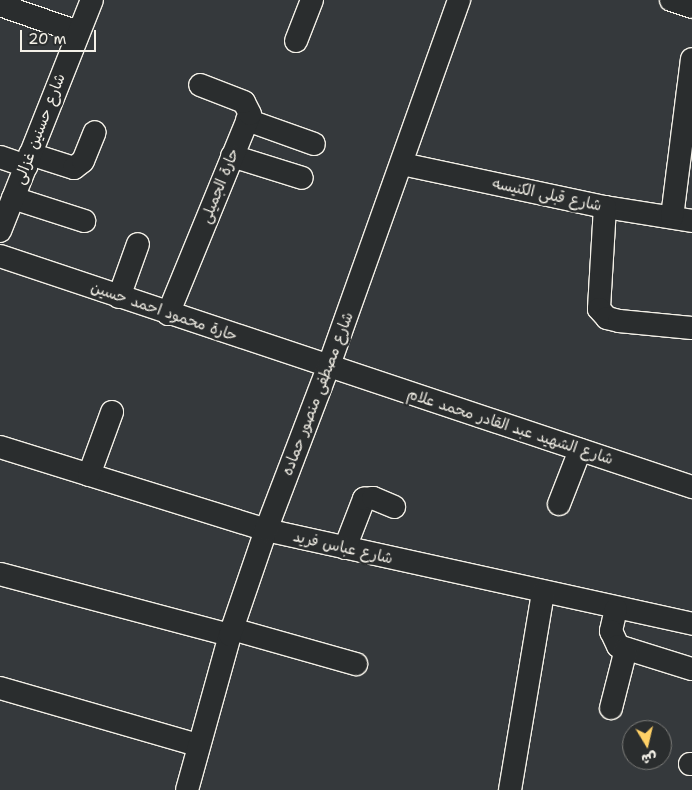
<!DOCTYPE html>
<html>
<head>
<meta charset="utf-8">
<style>
  body { margin:0 }
  #map { position:relative; width:692px; height:790px; overflow:hidden; background:#35393c; font-family:"Shantell Sans","Playpen Sans Arabic",sans-serif }
  div>[style] { position:absolute }
  .roads { filter:drop-shadow(1px 0 #f4f1e8) drop-shadow(-1px 0 #f4f1e8) drop-shadow(0 1px #f4f1e8) drop-shadow(0 -1px #f4f1e8) }
  .street>* { height:22px; margin:-11px; padding:0 11px; transform-origin:11px; border-radius:11px; background:#2a2d2e }
  span { translate:-50% -50%; white-space:nowrap; text-align:center; line-height:1.15; -webkit-text-stroke:5px #2a2d2e; paint-order:stroke }
  .street-label { font-size:15px; color:#f4f1e8 }
  .north { position:absolute; left:622px; top:720px; width:50px; height:50px; box-sizing:border-box; background:#2a2d2e; border:1px solid #7b7b78; border-radius:50%; rotate:171deg; font-size:14px; font-weight:700; line-height:20px; text-align:center; color:#f4f1e8 }
  .north::after { content:''; display:block; margin:auto; width:18px; height:22px; background:#ffd166; clip-path:polygon(50% 0,100% 100%,50% 72%,0 100%) }
  .scale { position:absolute; left:20px; top:30px; width:76px; height:22px; box-sizing:border-box; border:2px solid #f4f1e8; border-top:0; padding-left:6px; font-size:15px; line-height:18px; white-space:nowrap; color:#f4f1e8; -webkit-text-stroke:4px #2a2d2e; paint-order:stroke }
</style>
</head>
<body>
<div id="map">
  <div class="roads">
    <div class="street">
      <i style="left:671px;top:0;width:22px;rotate:18deg"></i>
      <i style="left:0;top:5px;width:83px;rotate:19.1deg"></i>
      <i style="left:296px;top:41px;width:44px;rotate:-68.7deg"></i>
      <i style="left:247px;top:120px;width:71px;rotate:19.7deg"></i>
      <i style="left:30px;top:154px;width:46px;rotate:17.7deg"></i>
      <i style="left:74px;top:168px;width:11px;rotate:-38deg"></i>
      <i style="left:83px;top:161px;width:31px;rotate:-68deg"></i>
      <i style="left:232px;top:156px;width:73px;rotate:17.4deg"></i>
      <i style="left:0;top:157px;width:28px;rotate:19deg"></i>
      <i style="left:402px;top:164px;width:208px;rotate:12deg"></i>
      <i style="left:605px;top:207px;width:88px;rotate:9.1deg"></i>
      <i style="left:13px;top:198px;width:75px;rotate:17.9deg"></i>
      <i style="left:605px;top:207px;width:102px;rotate:93.4deg"></i>
      <i style="left:599px;top:309px;width:12px;rotate:48deg"></i>
      <i style="left:607px;top:318px;width:12px;rotate:14deg"></i>
      <i style="left:619px;top:321px;width:73px;rotate:5.5deg"></i>
      <i style="left:672px;top:217px;width:159px;rotate:-82.8deg"></i>
      <i style="left:0;top:231px;width:249px;rotate:-68.3deg"></i>
      <i style="left:0;top:256px;width:730px;rotate:18.46deg"></i>
      <i style="left:119px;top:297px;width:56px;rotate:-70.3deg"></i>
      <i style="left:168px;top:314px;width:216px;rotate:-67.7deg"></i>
      <i style="left:250px;top:114px;width:13px;rotate:-117deg"></i>
      <i style="left:244px;top:102px;width:47px;rotate:-158.9deg"></i>
      <i style="left:0;top:447px;width:279px;rotate:17.3deg"></i>
      <i style="left:266px;top:530px;width:436px;rotate:12.4deg"></i>
      <i style="left:89px;top:475px;width:67px;rotate:-69.9deg"></i>
      <i style="left:559px;top:504px;width:58px;rotate:-68.7deg"></i>
      <i style="left:345px;top:548px;width:53px;rotate:-68.8deg"></i>
      <i style="left:364px;top:499px;width:9px;rotate:-6deg"></i>
      <i style="left:373px;top:498px;width:23px;rotate:23deg"></i>
      <i style="left:0;top:574px;width:238px;rotate:14.9deg"></i>
      <i style="left:616px;top:609px;width:23px;rotate:103deg"></i>
      <i style="left:611px;top:631px;width:17px;rotate:65deg"></i>
      <i style="left:618px;top:646px;width:77px;rotate:17.3deg"></i>
      <i style="left:232px;top:629px;width:129px;rotate:15.8deg"></i>
      <i style="left:0;top:688px;width:206px;rotate:16.1deg"></i>
      <i style="left:611px;top:708px;width:61px;rotate:-75.7deg"></i>
      <i style="left:690px;top:764px;width:2px"></i>
      <i style="left:187px;top:790px;width:161px;rotate:-74.5deg"></i>
      <i style="left:230px;top:635px;width:111px;rotate:-71.1deg"></i>
      <i style="left:266px;top:530px;width:173px;rotate:-69.1deg"></i>
      <i style="left:328px;top:368px;width:391px;rotate:-70.4deg"></i>
      <i style="left:510px;top:790px;width:201px;rotate:-80.5deg"></i>
    </div>
  </div>
  <div class="street-label">
    <span style="left:40px;top:129px;rotate:-69deg">شارع حسنين غزالى</span>
    <span style="left:220px;top:186px;rotate:-68deg">حارة الجميلى</span>
    <span style="left:547px;top:195px;rotate:12deg">شارع قبلى الكنيسه</span>
    <span style="left:164px;top:312px;rotate:19deg">حارة محمود احمد حسين</span>
    <span style="left:318px;top:394px;rotate:-69deg">شارع مصطفى منصور حماده</span>
    <span style="left:510px;top:427px;rotate:18deg">شارع الشهيد عبد القادر محمد علام</span>
    <span style="left:343px;top:548px;rotate:13deg">شارع عباس فريد</span>
  </div>
  <div class="north">ش</div>
  <div class="scale">20 m</div>
</div>
</body>
</html>
